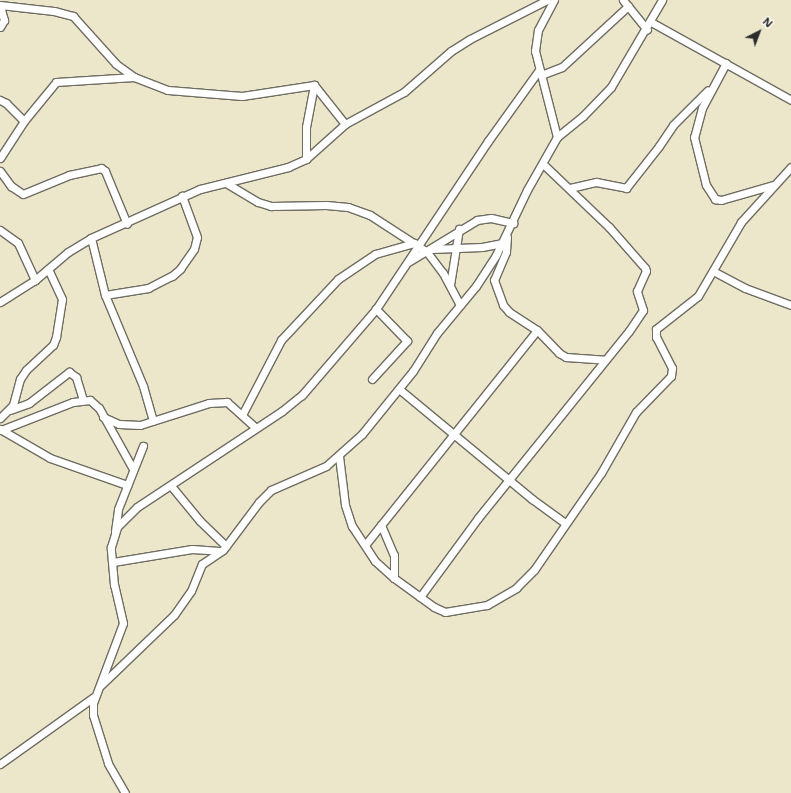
<!DOCTYPE html>
<html>
<head>
<meta charset="utf-8">
<style>
  body { margin:0 }
  #map { position:relative; width:791px; height:793px; overflow:hidden; background:#ece7ca; font-family:"Shantell Sans",sans-serif }
  div>[style] { position:absolute }
  .roads { filter:drop-shadow(1px 0 #6f6d63) drop-shadow(-1px 0 #6f6d63) drop-shadow(0 1px #6f6d63) drop-shadow(0 -1px #6f6d63) }
  .street>* { height:7px; margin:-3.5px; padding:0 3.5px; transform-origin:3.5px; border-radius:3.5px; background:#fff }
  span { translate:-50% -50%; white-space:nowrap; text-align:center; line-height:1.15; -webkit-text-stroke:3.5px #fdfcf7; paint-order:stroke }
  .north { position:absolute; left:739px; top:12px; width:40px; height:40px; -webkit-text-stroke:3px #fdfcf7; paint-order:stroke; rotate:42deg; font-size:11px; font-weight:700; line-height:16px; text-align:center; color:#2b2b2b }
  .north::after { content:''; display:block; margin:auto; width:14px; height:18px; background:#2b2b2b; clip-path:polygon(50% 0,100% 100%,50% 72%,0 100%) }
</style>
</head>
<body>
<div id="map">
  <div class="roads">
    <div class="street">
      <i style="left:623px;top:0;width:38px;rotate:51deg"></i>
      <i style="left:0;top:5px;width:54px;rotate:6.3deg"></i>
      <i style="left:54px;top:11px;width:20px;rotate:15deg"></i>
      <i style="left:73px;top:16px;width:64px;rotate:48.1deg"></i>
      <i style="left:116px;top:64px;width:22px;rotate:36deg"></i>
      <i style="left:134px;top:77px;width:36px;rotate:21deg"></i>
      <i style="left:168px;top:90px;width:74px;rotate:4.6deg"></i>
      <i style="left:242px;top:96px;width:73px;rotate:-8.7deg"></i>
      <i style="left:314px;top:85px;width:50px;rotate:51.5deg"></i>
      <i style="left:0;top:6px;width:15px;rotate:74deg"></i>
      <i style="left:4px;top:20px;width:8px;rotate:120deg"></i>
      <i style="left:651px;top:22px;width:160px;rotate:29.1deg"></i>
      <i style="left:726px;top:63px;width:51px;rotate:118.1deg"></i>
      <i style="left:702px;top:108px;width:30px;rotate:105deg"></i>
      <i style="left:694px;top:137px;width:49px;rotate:76deg"></i>
      <i style="left:706px;top:185px;width:17px;rotate:57deg"></i>
      <i style="left:715px;top:199px;width:6px;rotate:9deg"></i>
      <i style="left:721px;top:200px;width:54px;rotate:-16.1deg"></i>
      <i style="left:541px;top:75px;width:22px;rotate:-21deg"></i>
      <i style="left:562px;top:67px;width:90px;rotate:-42.7deg"></i>
      <i style="left:0;top:100px;width:7px;rotate:27deg"></i>
      <i style="left:6px;top:103px;width:25px;rotate:45deg"></i>
      <i style="left:557px;top:137px;width:33px;rotate:-39deg"></i>
      <i style="left:583px;top:116px;width:40px;rotate:-46deg"></i>
      <i style="left:611px;top:87px;width:101px;rotate:-59.6deg"></i>
      <i style="left:0;top:158px;width:44px;rotate:-57deg"></i>
      <i style="left:24px;top:121px;width:50px;rotate:-50.6deg"></i>
      <i style="left:56px;top:82px;width:78px;rotate:-3.7deg"></i>
      <i style="left:306px;top:159px;width:32px;rotate:-90deg"></i>
      <i style="left:306px;top:127px;width:43px;rotate:-79.2deg"></i>
      <i style="left:0;top:171px;width:19px;rotate:54deg"></i>
      <i style="left:11px;top:186px;width:14px;rotate:34deg"></i>
      <i style="left:23px;top:194px;width:50px;rotate:-22.4deg"></i>
      <i style="left:69px;top:175px;width:33px;rotate:-12deg"></i>
      <i style="left:101px;top:168px;width:5px;rotate:37deg"></i>
      <i style="left:105px;top:171px;width:57px;rotate:67.5deg"></i>
      <i style="left:226px;top:183px;width:37px;rotate:31deg"></i>
      <i style="left:258px;top:202px;width:14px;rotate:17deg"></i>
      <i style="left:271px;top:206px;width:55px;rotate:-1deg"></i>
      <i style="left:326px;top:205px;width:22px;rotate:5deg"></i>
      <i style="left:348px;top:207px;width:23px;rotate:20deg"></i>
      <i style="left:370px;top:215px;width:68px;rotate:33deg"></i>
      <i style="left:427px;top:252px;width:26px;rotate:53deg"></i>
      <i style="left:443px;top:273px;width:36px;rotate:62deg"></i>
      <i style="left:570px;top:188px;width:27px;rotate:-13deg"></i>
      <i style="left:596px;top:182px;width:31px;rotate:11deg"></i>
      <i style="left:626px;top:188px;width:53px;rotate:-51.8deg"></i>
      <i style="left:659px;top:146px;width:25px;rotate:-56deg"></i>
      <i style="left:673px;top:125px;width:49px;rotate:-45deg"></i>
      <i style="left:0;top:230px;width:22px;rotate:36deg"></i>
      <i style="left:18px;top:243px;width:41px;rotate:65.3deg"></i>
      <i style="left:507px;top:237px;width:15px;rotate:94deg"></i>
      <i style="left:506px;top:252px;width:30px;rotate:113deg"></i>
      <i style="left:494px;top:280px;width:27px;rotate:70deg"></i>
      <i style="left:503px;top:305px;width:9px;rotate:49deg"></i>
      <i style="left:509px;top:312px;width:33px;rotate:33deg"></i>
      <i style="left:537px;top:330px;width:32px;rotate:46deg"></i>
      <i style="left:559px;top:353px;width:8px;rotate:30deg"></i>
      <i style="left:566px;top:357px;width:39px;rotate:4deg"></i>
      <i style="left:91px;top:238px;width:59px;rotate:76.2deg"></i>
      <i style="left:105px;top:295px;width:99px;rotate:67.3deg"></i>
      <i style="left:143px;top:386px;width:36px;rotate:74deg"></i>
      <i style="left:432px;top:249px;width:50px;rotate:-2.3deg"></i>
      <i style="left:482px;top:247px;width:21px;rotate:-11deg"></i>
      <i style="left:408px;top:262px;width:81px;rotate:-31.3deg"></i>
      <i style="left:477px;top:220px;width:14px;rotate:-8deg"></i>
      <i style="left:491px;top:218px;width:23px;rotate:13deg"></i>
      <i style="left:713px;top:271px;width:36px;rotate:28deg"></i>
      <i style="left:745px;top:288px;width:49px;rotate:20.3deg"></i>
      <i style="left:450px;top:285px;width:57px;rotate:-80.9deg"></i>
      <i style="left:105px;top:295px;width:44px;rotate:-9.2deg"></i>
      <i style="left:148px;top:288px;width:27px;rotate:-27deg"></i>
      <i style="left:172px;top:276px;width:11px;rotate:-41deg"></i>
      <i style="left:180px;top:269px;width:24px;rotate:-55deg"></i>
      <i style="left:194px;top:249px;width:12px;rotate:-76deg"></i>
      <i style="left:197px;top:237px;width:44px;rotate:-110.1deg"></i>
      <i style="left:0;top:302px;width:41px;rotate:-32.2deg"></i>
      <i style="left:35px;top:280px;width:43px;rotate:-40.3deg"></i>
      <i style="left:68px;top:252px;width:27px;rotate:-31deg"></i>
      <i style="left:91px;top:238px;width:120px;rotate:-24.2deg"></i>
      <i style="left:200px;top:189px;width:91px;rotate:-14deg"></i>
      <i style="left:288px;top:167px;width:20px;rotate:-24deg"></i>
      <i style="left:306px;top:159px;width:52px;rotate:-41.9deg"></i>
      <i style="left:345px;top:124px;width:67px;rotate:-28.5deg"></i>
      <i style="left:404px;top:92px;width:62px;rotate:-41.1deg"></i>
      <i style="left:451px;top:51px;width:22px;rotate:-32deg"></i>
      <i style="left:470px;top:39px;width:86px;rotate:-26.9deg"></i>
      <i style="left:372px;top:379px;width:52px;rotate:-47.4deg"></i>
      <i style="left:407px;top:341px;width:45px;rotate:-134.1deg"></i>
      <i style="left:399px;top:389px;width:173px;rotate:39.6deg"></i>
      <i style="left:532px;top:499px;width:41px;rotate:36deg"></i>
      <i style="left:10px;top:410px;width:20px;rotate:-20deg"></i>
      <i style="left:29px;top:403px;width:51px;rotate:-37.8deg"></i>
      <i style="left:69px;top:372px;width:9px;rotate:36deg"></i>
      <i style="left:76px;top:377px;width:24px;rotate:73deg"></i>
      <i style="left:242px;top:415px;width:85px;rotate:-62.5deg"></i>
      <i style="left:281px;top:340px;width:83px;rotate:-46.9deg"></i>
      <i style="left:338px;top:279px;width:45px;rotate:-34deg"></i>
      <i style="left:375px;top:254px;width:41px;rotate:-15.8deg"></i>
      <i style="left:103px;top:417px;width:17px;rotate:24deg"></i>
      <i style="left:119px;top:424px;width:21px;rotate:3deg"></i>
      <i style="left:140px;top:425px;width:72px;rotate:-17.7deg"></i>
      <i style="left:209px;top:403px;width:18px;rotate:-3deg"></i>
      <i style="left:227px;top:402px;width:38px;rotate:42deg"></i>
      <i style="left:0;top:418px;width:18px;rotate:-45deg"></i>
      <i style="left:13px;top:405px;width:27px;rotate:-75deg"></i>
      <i style="left:20px;top:379px;width:11px;rotate:-56deg"></i>
      <i style="left:26px;top:370px;width:37px;rotate:-43deg"></i>
      <i style="left:53px;top:345px;width:9px;rotate:-69deg"></i>
      <i style="left:56px;top:337px;width:38px;rotate:-81deg"></i>
      <i style="left:62px;top:299px;width:33px;rotate:-115deg"></i>
      <i style="left:0;top:429px;width:58px;rotate:30.1deg"></i>
      <i style="left:50px;top:458px;width:82px;rotate:19.3deg"></i>
      <i style="left:1px;top:430px;width:77px;rotate:-21.3deg"></i>
      <i style="left:73px;top:402px;width:17px;rotate:-7deg"></i>
      <i style="left:90px;top:400px;width:12px;rotate:42deg"></i>
      <i style="left:99px;top:408px;width:70px;rotate:60.9deg"></i>
      <i style="left:339px;top:456px;width:49px;rotate:83deg"></i>
      <i style="left:345px;top:505px;width:22px;rotate:72deg"></i>
      <i style="left:352px;top:526px;width:42px;rotate:56.7deg"></i>
      <i style="left:375px;top:561px;width:25px;rotate:42deg"></i>
      <i style="left:394px;top:578px;width:49px;rotate:35.9deg"></i>
      <i style="left:434px;top:607px;width:12px;rotate:24deg"></i>
      <i style="left:445px;top:612px;width:43px;rotate:-9.5deg"></i>
      <i style="left:487px;top:605px;width:34px;rotate:-30deg"></i>
      <i style="left:516px;top:588px;width:25px;rotate:-45deg"></i>
      <i style="left:534px;top:570px;width:118px;rotate:-55.4deg"></i>
      <i style="left:601px;top:473px;width:70px;rotate:-60.2deg"></i>
      <i style="left:636px;top:412px;width:50px;rotate:-45.8deg"></i>
      <i style="left:671px;top:376px;width:8px;rotate:-83deg"></i>
      <i style="left:672px;top:368px;width:35px;rotate:-117deg"></i>
      <i style="left:656px;top:337px;width:8px;rotate:-90deg"></i>
      <i style="left:656px;top:329px;width:53px;rotate:-38.2deg"></i>
      <i style="left:698px;top:296px;width:86px;rotate:-59.8deg"></i>
      <i style="left:741px;top:222px;width:74px;rotate:-47.7deg"></i>
      <i style="left:172px;top:487px;width:44px;rotate:50.5deg"></i>
      <i style="left:200px;top:521px;width:36px;rotate:44deg"></i>
      <i style="left:381px;top:525px;width:33px;rotate:67deg"></i>
      <i style="left:394px;top:555px;width:23px;rotate:90deg"></i>
      <i style="left:115px;top:531px;width:22px;rotate:-82deg"></i>
      <i style="left:118px;top:509px;width:68px;rotate:-68.4deg"></i>
      <i style="left:365px;top:545px;width:275px;rotate:-51.3deg"></i>
      <i style="left:113px;top:562px;width:80px;rotate:-9.3deg"></i>
      <i style="left:192px;top:549px;width:27px;rotate:4deg"></i>
      <i style="left:420px;top:597px;width:98px;rotate:-53.7deg"></i>
      <i style="left:478px;top:518px;width:240px;rotate:-51.1deg"></i>
      <i style="left:629px;top:331px;width:25px;rotate:-56deg"></i>
      <i style="left:643px;top:310px;width:20px;rotate:-108deg"></i>
      <i style="left:637px;top:291px;width:22px;rotate:-66deg"></i>
      <i style="left:646px;top:271px;width:3px;rotate:-108deg"></i>
      <i style="left:645px;top:268px;width:55px;rotate:-131.3deg"></i>
      <i style="left:609px;top:227px;width:91px;rotate:-136.3deg"></i>
      <i style="left:101px;top:685px;width:101px;rotate:-43.8deg"></i>
      <i style="left:174px;top:615px;width:29px;rotate:-55deg"></i>
      <i style="left:191px;top:591px;width:29px;rotate:-68deg"></i>
      <i style="left:202px;top:564px;width:25px;rotate:-34deg"></i>
      <i style="left:223px;top:550px;width:60px;rotate:-53.1deg"></i>
      <i style="left:259px;top:502px;width:17px;rotate:-45deg"></i>
      <i style="left:271px;top:490px;width:60px;rotate:-23.6deg"></i>
      <i style="left:326px;top:466px;width:48px;rotate:-41.6deg"></i>
      <i style="left:362px;top:434px;width:81px;rotate:-51deg"></i>
      <i style="left:413px;top:371px;width:45px;rotate:-57.7deg"></i>
      <i style="left:437px;top:333px;width:61px;rotate:-50.3deg"></i>
      <i style="left:476px;top:286px;width:37px;rotate:-57deg"></i>
      <i style="left:496px;top:255px;width:72px;rotate:-64.5deg"></i>
      <i style="left:527px;top:190px;width:61px;rotate:-60.5deg"></i>
      <i style="left:557px;top:137px;width:89px;rotate:-104.3deg"></i>
      <i style="left:535px;top:51px;width:21px;rotate:-82deg"></i>
      <i style="left:538px;top:30px;width:34px;rotate:-62deg"></i>
      <i style="left:0;top:764px;width:115px;rotate:-35.5deg"></i>
      <i style="left:125px;top:793px;width:34px;rotate:-120deg"></i>
      <i style="left:108px;top:763px;width:50px;rotate:-107.4deg"></i>
      <i style="left:93px;top:715px;width:12px;rotate:-90deg"></i>
      <i style="left:93px;top:703px;width:85px;rotate:-69.4deg"></i>
      <i style="left:123px;top:623px;width:39px;rotate:-103deg"></i>
      <i style="left:114px;top:585px;width:38px;rotate:-95deg"></i>
      <i style="left:111px;top:547px;width:21px;rotate:-73deg"></i>
      <i style="left:117px;top:527px;width:28px;rotate:-45deg"></i>
      <i style="left:137px;top:507px;width:174px;rotate:-33.5deg"></i>
      <i style="left:282px;top:411px;width:26px;rotate:-39deg"></i>
      <i style="left:302px;top:395px;width:113px;rotate:-49.3deg"></i>
      <i style="left:376px;top:309px;width:202px;rotate:-56.3deg"></i>
      <i style="left:488px;top:141px;width:87px;rotate:-54.3deg"></i>
    </div>
  </div>
  <div class="north">N</div>
</div>
</body>
</html>
